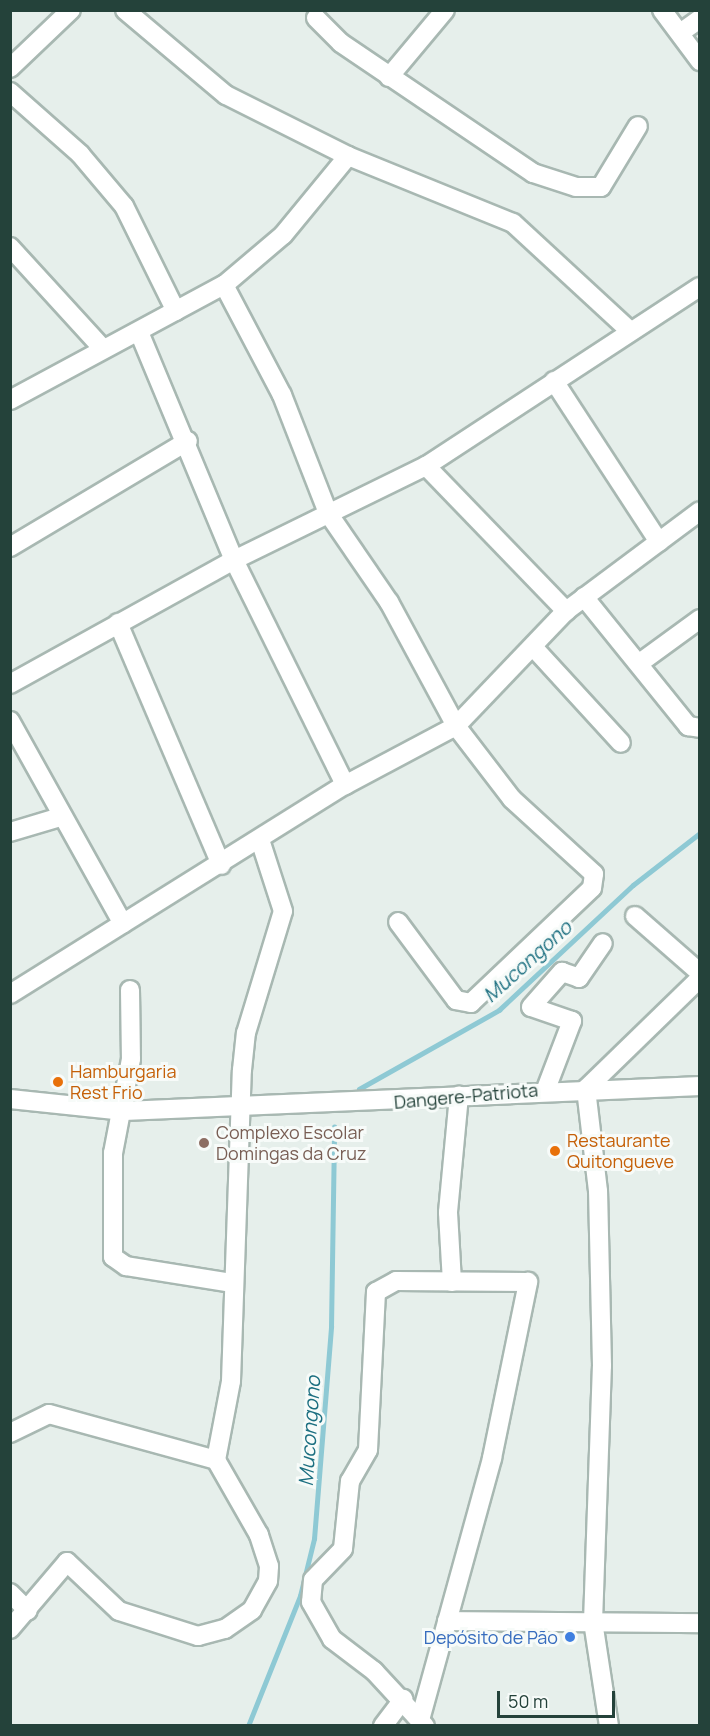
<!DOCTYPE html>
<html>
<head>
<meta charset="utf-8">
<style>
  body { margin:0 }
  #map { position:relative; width:710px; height:1736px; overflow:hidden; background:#e6efeb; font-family:Manrope,sans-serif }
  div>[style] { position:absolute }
  .stream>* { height:4.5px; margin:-2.25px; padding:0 2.25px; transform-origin:2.25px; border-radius:2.25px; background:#8ec9d4 }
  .roads { filter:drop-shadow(2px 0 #a8b8b2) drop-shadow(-2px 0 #a8b8b2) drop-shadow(0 2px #a8b8b2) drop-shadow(0 -2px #a8b8b2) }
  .minor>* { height:18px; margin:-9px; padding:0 9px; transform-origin:9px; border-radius:9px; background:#fff }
  .tertiary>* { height:18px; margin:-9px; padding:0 9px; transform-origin:9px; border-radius:9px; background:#fff }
  .dots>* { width:16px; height:16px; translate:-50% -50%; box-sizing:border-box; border:3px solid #f7fbf9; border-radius:50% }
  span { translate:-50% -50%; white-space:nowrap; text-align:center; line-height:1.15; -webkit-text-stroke:6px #f7fbf9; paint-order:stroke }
  .food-label { font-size:18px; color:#c56008 }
  .left { translate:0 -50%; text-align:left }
  .street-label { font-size:18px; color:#24423a }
  .education-label { font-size:18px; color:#785e54 }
  .shop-label { font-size:18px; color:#366cbe }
  .right { translate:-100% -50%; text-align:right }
  .water-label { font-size:20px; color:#1c6f80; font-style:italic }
  .frame { position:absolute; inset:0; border:12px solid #24423a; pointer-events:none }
  .scale { position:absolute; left:497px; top:1691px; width:118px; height:27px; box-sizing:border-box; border:3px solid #24423a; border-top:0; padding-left:8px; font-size:18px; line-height:21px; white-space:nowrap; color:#24423a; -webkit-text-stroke:4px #f7fbf9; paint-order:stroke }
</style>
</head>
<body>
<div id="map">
  <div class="stream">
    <i style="left:359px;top:1089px;width:161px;rotate:-29.4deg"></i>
    <i style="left:499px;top:1010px;width:183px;rotate:-43deg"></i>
    <i style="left:633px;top:885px;width:85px;rotate:-37.8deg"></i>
    <i style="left:248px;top:1726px;width:140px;rotate:-68.2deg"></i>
    <i style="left:300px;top:1596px;width:59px;rotate:-76.2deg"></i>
    <i style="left:314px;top:1539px;width:213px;rotate:-85.4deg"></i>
    <i style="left:331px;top:1327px;width:200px;rotate:-89.1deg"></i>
  </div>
  <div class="roads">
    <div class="minor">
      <i style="left:125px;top:10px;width:132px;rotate:40.1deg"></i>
      <i style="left:226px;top:95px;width:136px;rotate:26.6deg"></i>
      <i style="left:348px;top:156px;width:102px;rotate:129.4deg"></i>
      <i style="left:283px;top:235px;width:77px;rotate:139.7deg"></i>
      <i style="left:662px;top:10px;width:64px;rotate:53.3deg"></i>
      <i style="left:316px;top:18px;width:35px;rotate:45deg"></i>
      <i style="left:341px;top:43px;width:232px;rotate:34.1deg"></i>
      <i style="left:533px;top:173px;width:45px;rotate:18deg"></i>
      <i style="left:576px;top:187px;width:25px"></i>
      <i style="left:601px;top:187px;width:71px;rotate:-58.8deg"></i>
      <i style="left:680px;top:33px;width:24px;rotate:-35deg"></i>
      <i style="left:10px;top:68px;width:84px;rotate:-43.6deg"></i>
      <i style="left:389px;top:77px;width:87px;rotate:-50.1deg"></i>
      <i style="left:10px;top:92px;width:94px;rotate:41.5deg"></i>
      <i style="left:80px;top:154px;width:68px;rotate:49.8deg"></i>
      <i style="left:124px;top:206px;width:117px;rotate:63.7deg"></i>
      <i style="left:348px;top:156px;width:178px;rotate:22.1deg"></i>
      <i style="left:513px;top:223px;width:156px;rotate:42.7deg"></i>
      <i style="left:10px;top:247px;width:138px;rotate:47.6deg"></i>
      <i style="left:139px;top:332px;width:247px;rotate:67.4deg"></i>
      <i style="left:234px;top:560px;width:251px;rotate:63.7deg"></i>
      <i style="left:554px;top:381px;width:192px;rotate:56.9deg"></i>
      <i style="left:10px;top:400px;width:243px;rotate:-28.3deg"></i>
      <i style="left:224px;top:285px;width:124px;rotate:62.2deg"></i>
      <i style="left:282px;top:395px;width:127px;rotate:68.7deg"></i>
      <i style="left:328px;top:513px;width:108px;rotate:55.6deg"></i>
      <i style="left:389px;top:602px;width:141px;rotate:61.6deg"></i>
      <i style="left:456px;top:726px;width:92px;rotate:52.5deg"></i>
      <i style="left:512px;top:799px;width:111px;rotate:42.4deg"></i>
      <i style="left:594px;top:874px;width:14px;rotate:98deg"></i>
      <i style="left:592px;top:888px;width:167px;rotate:136.5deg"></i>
      <i style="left:471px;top:1003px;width:15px;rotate:-169deg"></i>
      <i style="left:456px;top:1000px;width:97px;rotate:-126.6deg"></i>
      <i style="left:426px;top:466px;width:202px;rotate:46deg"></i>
      <i style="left:10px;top:547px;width:207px;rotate:-30.8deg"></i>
      <i style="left:584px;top:597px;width:166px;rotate:51.1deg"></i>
      <i style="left:688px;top:726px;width:12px;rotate:9deg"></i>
      <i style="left:118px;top:623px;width:263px;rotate:66.9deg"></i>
      <i style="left:535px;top:649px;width:127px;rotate:47.5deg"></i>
      <i style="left:641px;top:662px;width:73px;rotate:-36.1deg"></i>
      <i style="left:10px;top:684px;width:256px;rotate:-29deg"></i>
      <i style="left:234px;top:560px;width:214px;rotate:-26.1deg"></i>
      <i style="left:426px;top:466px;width:327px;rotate:-33.2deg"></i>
      <i style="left:10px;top:721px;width:232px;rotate:60.9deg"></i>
      <i style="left:10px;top:832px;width:52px;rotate:-16.7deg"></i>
      <i style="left:635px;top:916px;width:86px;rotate:41.2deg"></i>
      <i style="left:130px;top:990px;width:69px;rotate:89.2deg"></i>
      <i style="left:131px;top:1059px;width:96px;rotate:100.8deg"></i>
      <i style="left:113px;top:1153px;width:104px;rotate:90deg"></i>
      <i style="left:113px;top:1257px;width:16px;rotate:35deg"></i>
      <i style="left:126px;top:1266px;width:107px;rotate:9.1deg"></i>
      <i style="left:10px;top:994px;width:395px;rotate:-32deg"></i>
      <i style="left:345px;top:785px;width:126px;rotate:-28deg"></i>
      <i style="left:456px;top:726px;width:159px;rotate:-46.3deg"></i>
      <i style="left:566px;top:611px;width:167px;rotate:-36.7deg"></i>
      <i style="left:546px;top:1089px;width:73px;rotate:-69.1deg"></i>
      <i style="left:572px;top:1021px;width:43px;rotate:-161.1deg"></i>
      <i style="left:531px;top:1007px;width:47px;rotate:-48.5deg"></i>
      <i style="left:562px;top:972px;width:18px;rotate:19deg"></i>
      <i style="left:579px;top:978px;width:42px;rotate:-55.6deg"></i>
      <i style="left:452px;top:1282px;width:70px;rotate:-93.3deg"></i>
      <i style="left:448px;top:1212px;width:117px;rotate:-84.6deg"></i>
      <i style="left:10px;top:1433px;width:43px;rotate:-26deg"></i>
      <i style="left:49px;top:1414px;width:173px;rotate:15.4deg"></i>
      <i style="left:10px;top:1593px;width:25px;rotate:45deg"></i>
      <i style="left:447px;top:1621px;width:253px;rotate:0.5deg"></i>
      <i style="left:10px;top:1629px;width:88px;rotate:-49.6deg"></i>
      <i style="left:67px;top:1562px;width:71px;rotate:43.3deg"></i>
      <i style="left:119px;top:1611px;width:83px;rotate:17.6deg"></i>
      <i style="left:198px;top:1636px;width:28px;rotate:-15deg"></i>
      <i style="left:225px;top:1629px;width:33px;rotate:-35deg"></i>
      <i style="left:252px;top:1610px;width:33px;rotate:-61deg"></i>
      <i style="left:268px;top:1581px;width:15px;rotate:-86deg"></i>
      <i style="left:269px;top:1566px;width:33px;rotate:-108deg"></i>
      <i style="left:259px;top:1535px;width:86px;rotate:-119.8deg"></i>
      <i style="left:216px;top:1460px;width:80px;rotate:-79.2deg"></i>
      <i style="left:231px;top:1381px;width:311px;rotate:-88deg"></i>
      <i style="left:242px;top:1070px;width:37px;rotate:-84deg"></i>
      <i style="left:246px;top:1033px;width:127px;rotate:-73.1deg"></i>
      <i style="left:283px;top:911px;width:75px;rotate:-107.9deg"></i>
      <i style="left:420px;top:1720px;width:272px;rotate:-74.6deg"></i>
      <i style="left:492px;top:1458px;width:180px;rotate:-78.4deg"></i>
      <i style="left:528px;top:1282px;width:132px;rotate:-179.6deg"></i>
      <i style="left:396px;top:1281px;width:23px;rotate:151deg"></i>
      <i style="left:376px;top:1292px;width:158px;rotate:92.9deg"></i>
      <i style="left:368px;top:1450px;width:36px;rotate:120deg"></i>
      <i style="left:350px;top:1481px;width:68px;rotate:95.9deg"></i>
      <i style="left:343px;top:1549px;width:43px;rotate:134.1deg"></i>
      <i style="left:313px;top:1580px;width:22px;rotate:95deg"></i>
      <i style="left:311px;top:1602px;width:43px;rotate:60.4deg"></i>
      <i style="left:332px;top:1639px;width:53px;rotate:37.3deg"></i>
      <i style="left:374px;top:1671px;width:75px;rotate:47.2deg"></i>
      <i style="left:383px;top:1726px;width:34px;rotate:-53deg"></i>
      <i style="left:609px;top:1726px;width:105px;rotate:-98.7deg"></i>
      <i style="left:593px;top:1622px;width:256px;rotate:-88deg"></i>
      <i style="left:602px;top:1366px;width:175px;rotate:-91.3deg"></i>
      <i style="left:598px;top:1191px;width:103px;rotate:-96.7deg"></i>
      <i style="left:586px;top:1089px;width:159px;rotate:-44.2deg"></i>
    </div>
    <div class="tertiary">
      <i style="left:10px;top:1099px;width:115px;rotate:6deg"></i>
      <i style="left:124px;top:1111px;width:577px;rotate:-2.49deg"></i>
    </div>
  </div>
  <div class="dots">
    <i style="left:58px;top:1082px;background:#e8710a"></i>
    <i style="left:204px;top:1143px;background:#8d6e63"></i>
    <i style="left:555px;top:1151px;background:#e8710a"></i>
    <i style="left:570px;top:1637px;background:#3f7fe0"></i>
  </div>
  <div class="food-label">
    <span class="left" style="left:70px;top:1082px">Hamburgaria<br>Rest Frio</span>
    <span class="left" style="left:567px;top:1151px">Restaurante<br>Quitongueve</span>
  </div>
  <div class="street-label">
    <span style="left:466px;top:1096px;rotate:-5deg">Dangere-Patriota</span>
  </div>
  <div class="education-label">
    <span class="left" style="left:216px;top:1143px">Complexo Escolar<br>Domingas da Cruz</span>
  </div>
  <div class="shop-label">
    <span class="right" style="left:558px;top:1637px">Depósito de Pão</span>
  </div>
  <div class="water-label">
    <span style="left:527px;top:961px;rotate:-42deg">Mucongono</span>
    <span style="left:309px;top:1431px;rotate:-86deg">Mucongono</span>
  </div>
  <div class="frame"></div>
  <div class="scale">50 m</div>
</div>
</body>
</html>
